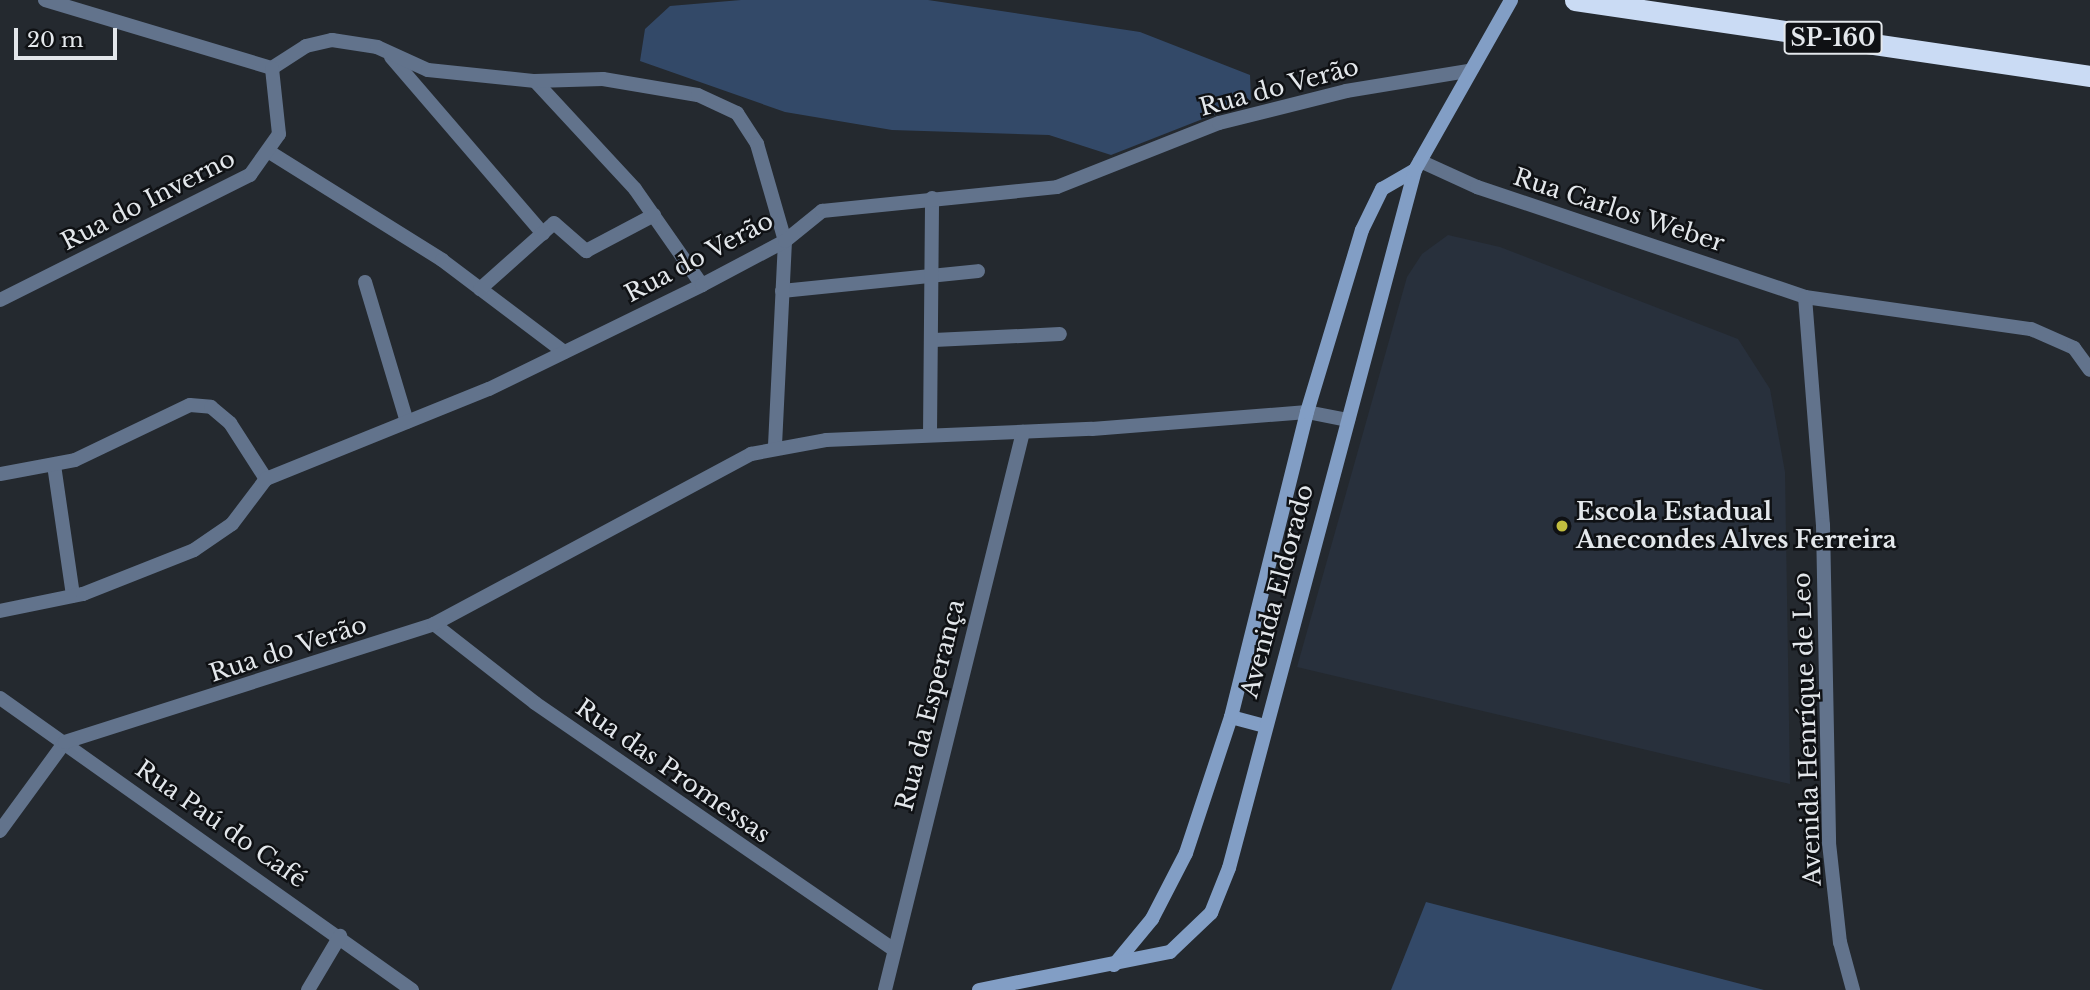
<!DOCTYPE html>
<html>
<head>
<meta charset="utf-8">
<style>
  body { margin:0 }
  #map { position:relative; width:2090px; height:990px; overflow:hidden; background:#24292f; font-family:"Libre Baskerville",serif }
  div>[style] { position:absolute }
  .built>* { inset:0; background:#28303c }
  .green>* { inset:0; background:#334968 }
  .lane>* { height:14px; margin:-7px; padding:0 7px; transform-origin:7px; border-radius:7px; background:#62738c }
  .street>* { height:14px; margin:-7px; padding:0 7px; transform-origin:7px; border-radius:7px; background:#62738c }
  .secondary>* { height:14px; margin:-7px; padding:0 7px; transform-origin:7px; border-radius:7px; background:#829ec5 }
  .highway>* { height:21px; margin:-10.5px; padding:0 10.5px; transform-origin:10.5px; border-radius:10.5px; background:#cadbf4 }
  .dots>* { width:19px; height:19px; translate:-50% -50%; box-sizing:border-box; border:4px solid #0f1114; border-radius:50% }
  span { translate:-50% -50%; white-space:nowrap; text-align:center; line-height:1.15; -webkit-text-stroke:5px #0f1114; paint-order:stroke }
  .shield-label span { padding:2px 5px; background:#0f1114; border:2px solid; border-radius:5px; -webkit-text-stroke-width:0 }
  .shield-label { font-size:23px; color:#e3e7eb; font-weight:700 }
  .street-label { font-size:24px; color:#e3e7eb }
  .poi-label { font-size:24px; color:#e3e7eb; font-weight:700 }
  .left { translate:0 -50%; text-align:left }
  .scale { position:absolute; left:14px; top:28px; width:103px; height:32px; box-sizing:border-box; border:4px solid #e3e7eb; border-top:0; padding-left:9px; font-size:21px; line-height:24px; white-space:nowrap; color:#e3e7eb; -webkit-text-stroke:5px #0f1114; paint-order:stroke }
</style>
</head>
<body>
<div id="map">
  <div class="built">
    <i style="clip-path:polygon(1448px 235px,1500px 247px,1738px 339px,1770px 389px,1785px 472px,1790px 784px,1297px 667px,1407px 277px,1422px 254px)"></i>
  </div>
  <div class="green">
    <i style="clip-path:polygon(741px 0,928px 0,1140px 32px,1250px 75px,1251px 100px,1111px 155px,1049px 135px,892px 130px,785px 112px,640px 61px,645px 29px,670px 6px)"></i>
    <i style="clip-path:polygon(1426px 902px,1764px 990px,1391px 990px)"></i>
  </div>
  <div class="lane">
    <i style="left:391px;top:57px;width:233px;rotate:49.3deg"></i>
    <i style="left:535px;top:81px;width:147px;rotate:47.2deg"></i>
    <i style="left:635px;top:189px;width:117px;rotate:55.1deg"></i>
    <i style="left:271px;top:153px;width:202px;rotate:32deg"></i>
    <i style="left:442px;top:260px;width:153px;rotate:37deg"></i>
    <i style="left:365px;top:282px;width:146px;rotate:73.3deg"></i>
    <i style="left:480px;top:289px;width:99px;rotate:-41.7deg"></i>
    <i style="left:554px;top:223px;width:43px;rotate:41.2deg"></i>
    <i style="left:586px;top:251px;width:77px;rotate:-27.9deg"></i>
    <i style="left:782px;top:291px;width:197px;rotate:-5.8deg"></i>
    <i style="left:934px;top:340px;width:126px;rotate:-2.7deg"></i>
    <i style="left:930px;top:435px;width:237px;rotate:-89.5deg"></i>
    <i style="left:54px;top:465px;width:132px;rotate:81.7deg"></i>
  </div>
  <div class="street">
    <i style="left:45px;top:0;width:237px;rotate:16.7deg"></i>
    <i style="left:272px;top:68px;width:40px;rotate:-32.9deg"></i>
    <i style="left:306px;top:46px;width:27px;rotate:-13deg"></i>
    <i style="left:332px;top:40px;width:46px;rotate:8.8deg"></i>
    <i style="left:377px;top:47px;width:56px;rotate:24.3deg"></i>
    <i style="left:428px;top:70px;width:108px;rotate:5.9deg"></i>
    <i style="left:535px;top:81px;width:68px;rotate:-1.7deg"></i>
    <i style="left:603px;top:79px;width:96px;rotate:9.6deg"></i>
    <i style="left:698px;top:95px;width:43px;rotate:24.8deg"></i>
    <i style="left:737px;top:113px;width:37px;rotate:57deg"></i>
    <i style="left:757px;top:144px;width:101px;rotate:73.9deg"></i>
    <i style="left:785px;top:241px;width:207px;rotate:92.8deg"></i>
    <i style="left:1420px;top:161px;width:63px;rotate:24.5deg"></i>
    <i style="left:1477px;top:187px;width:346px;rotate:18.5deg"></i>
    <i style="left:1805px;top:297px;width:228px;rotate:8.1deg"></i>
    <i style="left:2031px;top:329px;width:47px;rotate:23.8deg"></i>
    <i style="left:2074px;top:348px;width:27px;rotate:54deg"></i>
    <i style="left:1805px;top:297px;width:229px;rotate:85.5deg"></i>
    <i style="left:1823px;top:525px;width:318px;rotate:88.9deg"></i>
    <i style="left:1829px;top:843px;width:100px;rotate:83.7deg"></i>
    <i style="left:1840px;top:942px;width:50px;rotate:74.8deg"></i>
    <i style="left:0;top:300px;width:280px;rotate:-26.6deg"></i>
    <i style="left:250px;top:175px;width:50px;rotate:-54.7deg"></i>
    <i style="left:279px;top:134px;width:66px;rotate:-96.1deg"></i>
    <i style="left:0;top:474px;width:76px;rotate:-10.6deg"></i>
    <i style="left:75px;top:460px;width:127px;rotate:-25.6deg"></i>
    <i style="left:190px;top:405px;width:21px;rotate:5deg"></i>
    <i style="left:211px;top:407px;width:25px;rotate:40deg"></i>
    <i style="left:230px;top:423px;width:67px;rotate:57.3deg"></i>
    <i style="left:0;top:611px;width:85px;rotate:-11.6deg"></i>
    <i style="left:83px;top:594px;width:119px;rotate:-21.6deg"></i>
    <i style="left:194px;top:550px;width:46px;rotate:-34.4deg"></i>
    <i style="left:232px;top:524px;width:56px;rotate:-52.9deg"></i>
    <i style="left:266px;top:479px;width:240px;rotate:-22deg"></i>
    <i style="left:489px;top:389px;width:237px;rotate:-26deg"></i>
    <i style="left:702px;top:285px;width:94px;rotate:-27.9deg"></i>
    <i style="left:785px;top:241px;width:48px;rotate:-39deg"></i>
    <i style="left:822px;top:211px;width:236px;rotate:-5.8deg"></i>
    <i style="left:1057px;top:187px;width:174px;rotate:-21.6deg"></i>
    <i style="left:1219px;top:123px;width:131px;rotate:-14.1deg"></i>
    <i style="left:1346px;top:91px;width:124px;rotate:-9.3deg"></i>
    <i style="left:434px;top:624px;width:128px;rotate:38deg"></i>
    <i style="left:535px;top:703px;width:433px;rotate:34.5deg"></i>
    <i style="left:0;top:698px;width:505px;rotate:35.33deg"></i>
    <i style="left:0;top:831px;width:110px;rotate:-53.9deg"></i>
    <i style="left:65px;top:742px;width:387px;rotate:-17.7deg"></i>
    <i style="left:434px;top:624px;width:360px;rotate:-28.2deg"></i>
    <i style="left:751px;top:454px;width:76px;rotate:-10.6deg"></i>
    <i style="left:826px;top:440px;width:266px;rotate:-2.4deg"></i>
    <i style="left:1092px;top:429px;width:216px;rotate:-4.5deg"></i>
    <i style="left:1307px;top:412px;width:42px;rotate:11deg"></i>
    <i style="left:308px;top:990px;width:63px;rotate:-59.3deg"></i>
    <i style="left:885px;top:990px;width:575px;rotate:-76.11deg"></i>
  </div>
  <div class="secondary">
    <i style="left:1231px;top:717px;width:34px;rotate:15deg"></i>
    <i style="left:1114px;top:965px;width:60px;rotate:-50.4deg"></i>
    <i style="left:1152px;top:919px;width:74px;rotate:-62.7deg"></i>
    <i style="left:1186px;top:853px;width:143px;rotate:-71.7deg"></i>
    <i style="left:1231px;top:717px;width:314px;rotate:-76deg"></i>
    <i style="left:1307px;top:412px;width:190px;rotate:-73.2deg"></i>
    <i style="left:1362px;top:230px;width:46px;rotate:-64deg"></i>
    <i style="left:1382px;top:189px;width:38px;rotate:-30deg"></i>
    <i style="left:979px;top:990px;width:195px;rotate:-11.3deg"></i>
    <i style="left:1170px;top:952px;width:57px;rotate:-43.6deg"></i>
    <i style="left:1211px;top:913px;width:48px;rotate:-68.2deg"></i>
    <i style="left:1229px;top:868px;width:722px;rotate:-75.08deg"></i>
    <i style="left:1415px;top:170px;width:195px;rotate:-60.5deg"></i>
  </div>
  <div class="highway">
    <i style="left:1575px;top:0;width:521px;rotate:8.39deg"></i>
  </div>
  <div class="dots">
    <i style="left:1562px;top:526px;background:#c2bd3f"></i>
  </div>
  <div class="shield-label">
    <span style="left:1833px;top:38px">SP-160</span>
  </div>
  <div class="street-label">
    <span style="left:1279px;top:87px;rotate:-15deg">Rua do Verão</span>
    <span style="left:148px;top:200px;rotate:-27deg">Rua do Inverno</span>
    <span style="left:1619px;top:210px;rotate:18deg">Rua Carlos Weber</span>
    <span style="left:699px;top:257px;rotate:-28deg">Rua do Verão</span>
    <span style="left:1277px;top:591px;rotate:-75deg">Avenida Eldorado</span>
    <span style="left:288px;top:649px;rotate:-18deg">Rua do Verão</span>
    <span style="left:930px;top:705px;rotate:-76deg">Rua da Esperança</span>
    <span style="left:1807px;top:729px;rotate:-92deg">Avenida Henríque de Leo</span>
    <span style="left:673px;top:771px;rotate:35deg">Rua das Promessas</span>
    <span style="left:221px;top:824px;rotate:35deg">Rua Paú do Café</span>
  </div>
  <div class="poi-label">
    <span class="left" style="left:1576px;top:526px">Escola Estadual<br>Anecondes Alves Ferreira</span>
  </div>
  <div class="scale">20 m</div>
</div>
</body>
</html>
